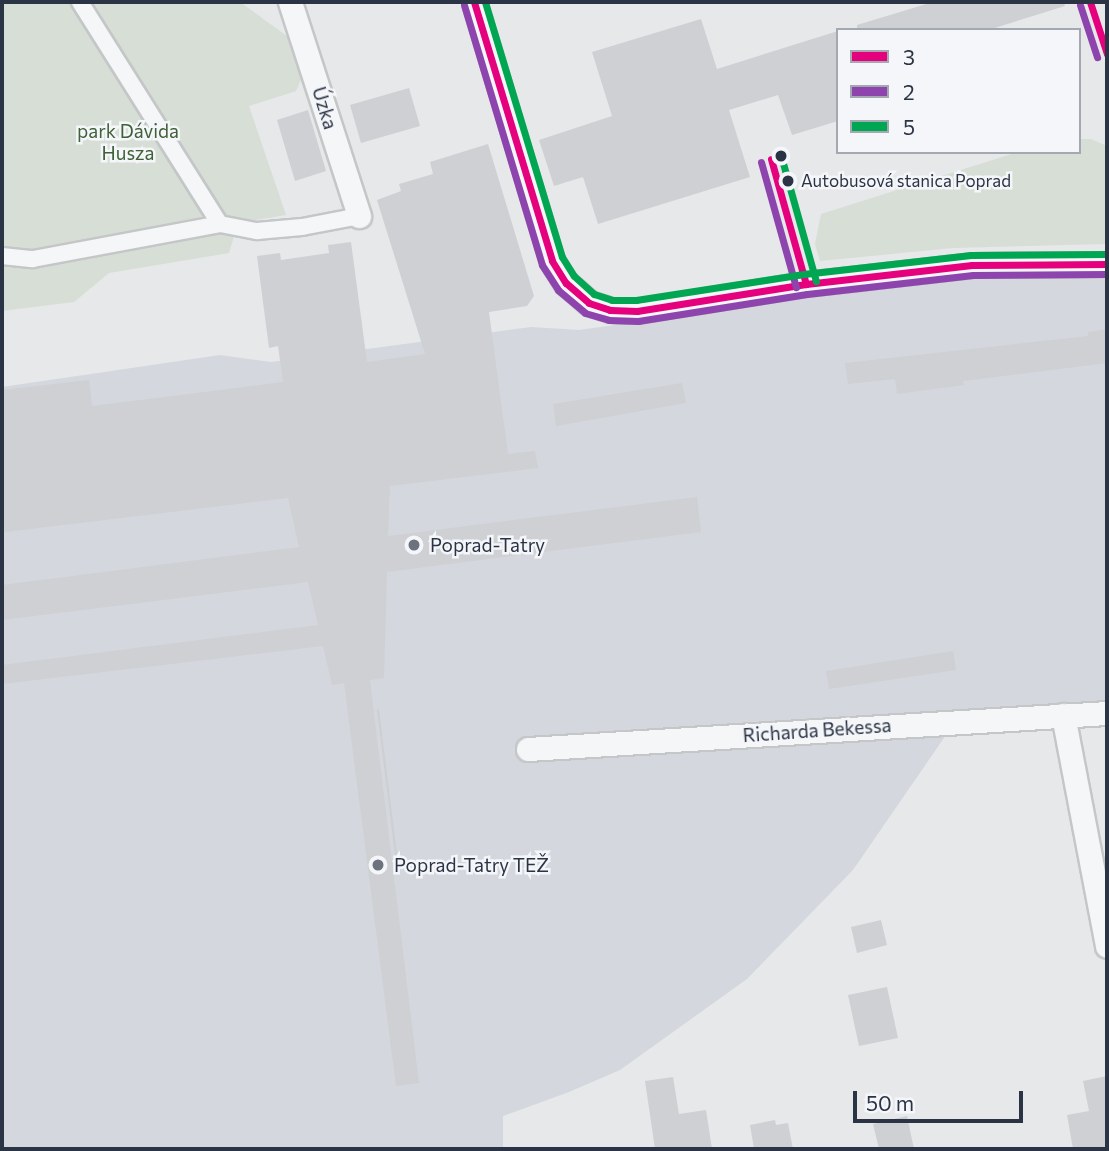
<!DOCTYPE html>
<html>
<head>
<meta charset="utf-8">
<style>
  body { margin:0 }
  #map { position:relative; width:1109px; height:1151px; overflow:hidden; background:#e6e8ea; font-family:Commissioner,sans-serif }
  div>[style] { position:absolute }
  .built>* { inset:0; background:#d4d7dd }
  .green>* { inset:0; background:#d6ded6 }
  .building>* { inset:0; background:#ced0d3 }
  .roads { filter:drop-shadow(2px 0 #c4c6c8) drop-shadow(-2px 0 #c4c6c8) drop-shadow(0 2px #c4c6c8) drop-shadow(0 -2px #c4c6c8) }
  .pedestrian>* { height:16px; margin:-8px; padding:0 8px; transform-origin:8px; border-radius:8px; background:#f5f6f7 }
  .minor>* { height:23px; margin:-11.5px; padding:0 11.5px; transform-origin:11.5px; border-radius:11.5px; background:#f5f6f7 }
  .tram>* { height:2px; margin:-1px; padding:0 1px; transform-origin:1px; border-radius:1px; background:#cecfd2 }
  .bus-1>* { height:7px; margin:-3.5px; padding:0 3.5px; transform-origin:3.5px; border-radius:3.5px; background:#e5007d }
  .bus-2>* { height:7px; margin:-3.5px; padding:0 3.5px; transform-origin:3.5px; border-radius:3.5px; background:#8e44ad }
  .bus-3>* { height:7px; margin:-3.5px; padding:0 3.5px; transform-origin:3.5px; border-radius:3.5px; background:#00a651 }
  .dots>* { width:19px; height:19px; translate:-50% -50%; box-sizing:border-box; border:4px solid #f4f6f9; border-radius:50% }
  span { translate:-50% -50%; white-space:nowrap; text-align:center; line-height:1.15; -webkit-text-stroke:5px #f4f6f9; paint-order:stroke }
  .bus-label { font-size:17px; color:#2b3445 }
  .left { translate:0 -50%; text-align:left }
  .street-label { font-size:19px; color:#2b3445 }
  .park-label { font-size:19px; color:#3f6138 }
  .poi-label { font-size:19px; color:#2b3445 }
  .frame { position:absolute; inset:0; border:4px solid #2b3445; pointer-events:none }
  .legend { position:absolute; left:836px; top:28px; width:245px; height:126px; box-sizing:border-box; background:#f4f6f9; border:2px solid #a4a8b1; margin:0; padding:9px 12px; list-style:none; font-size:21px; color:#2b3445 }
  .legend li { display:flex; align-items:center; gap:14px; height:35px }
  .legend b { width:35px; border:2px solid #a4a8b1 }
  .scale { position:absolute; left:853px; top:1091px; width:170px; height:32px; box-sizing:border-box; border:4px solid #2b3445; border-top:0; padding-left:9px; font-size:21px; line-height:24px; white-space:nowrap; color:#2b3445; -webkit-text-stroke:5px #f4f6f9; paint-order:stroke }
</style>
</head>
<body>
<div id="map">
  <div class="built">
    <i style="clip-path:polygon(1107px 276px,1107px 724px,946px 735px,853px 870px,747px 979px,620px 1070px,569px 1092px,503px 1116px,503px 1149px,2px 1149px,2px 387px,220px 355px,271px 362px,531px 327px,579px 330px,941px 279px)"></i>
  </div>
  <div class="green">
    <i style="clip-path:polygon(2px 2px,240px 2px,291px 39px,302px 77px,296px 91px,249px 106px,286px 215px,238px 223px,229px 253px,109px 273px,74px 302px,2px 311px)"></i>
    <i style="clip-path:polygon(1079px 139px,1091px 139px,1107px 146px,1107px 244px,953px 248px,820px 261px,815px 244px,821px 214px,1018px 152px,1079px 152px)"></i>
  </div>
  <div class="building">
    <i style="clip-path:polygon(933px 2px,1064px 2px,1065px 6px,988px 30px,857px 30px,857px 25px)"></i>
    <i style="clip-path:polygon(701px 19px,717px 69px,838px 31px,838px 121px,792px 135px,778px 95px,729px 110px,750px 177px,598px 224px,583px 177px,554px 186px,539px 140px,612px 116px,592px 52px)"></i>
    <i style="clip-path:polygon(409px 88px,420px 126px,361px 143px,350px 105px)"></i>
    <i style="clip-path:polygon(308px 110px,326px 171px,295px 181px,277px 120px)"></i>
    <i style="clip-path:polygon(488px 144px,534px 296px,527px 306px,489px 312px,508px 454px,535px 451px,538px 468px,390px 486px,388px 536px,697px 497px,701px 532px,387px 572px,384px 678px,370px 680px,419px 1083px,396px 1086px,344px 683px,332px 685px,323px 646px,2px 684px,2px 665px,318px 625px,308px 582px,2px 620px,2px 585px,299px 547px,288px 498px,5px 532px,2px 519px,2px 390px,89px 380px,92px 406px,283px 382px,278px 346px,269px 348px,257px 256px,280px 253px,281px 260px,329px 253px,328px 245px,351px 242px,367px 362px,425px 354px,377px 200px,401px 191px,399px 184px,433px 174px,430px 162px)"></i>
    <i style="clip-path:polygon(1107px 329px,1107px 363px,963px 381px,964px 385px,897px 394px,895px 379px,848px 384px,845px 363px,1088px 336px,1088px 332px)"></i>
    <i style="clip-path:polygon(682px 383px,686px 403px,556px 426px,553px 404px)"></i>
    <i style="clip-path:polygon(953px 651px,956px 670px,829px 689px,826px 671px)"></i>
    <i style="clip-path:polygon(881px 920px,887px 945px,857px 953px,851px 927px)"></i>
    <i style="clip-path:polygon(887px 987px,898px 1038px,859px 1046px,848px 995px)"></i>
    <i style="clip-path:polygon(1107px 1076px,1107px 1149px,1073px 1149px,1067px 1115px,1089px 1111px,1083px 1081px)"></i>
    <i style="clip-path:polygon(673px 1077px,679px 1114px,706px 1110px,712px 1149px,655px 1149px,645px 1081px)"></i>
    <i style="clip-path:polygon(907px 1116px,914px 1149px,879px 1149px,873px 1124px)"></i>
    <i style="clip-path:polygon(775px 1120px,776px 1125px,788px 1123px,793px 1149px,754px 1149px,750px 1125px)"></i>
  </div>
  <div class="roads">
    <div class="pedestrian">
      <i style="left:80px;top:2px;width:262px;rotate:57.8deg"></i>
      <i style="left:2px;top:256px;width:31px;rotate:6deg"></i>
      <i style="left:33px;top:259px;width:190px;rotate:-10.6deg"></i>
      <i style="left:220px;top:224px;width:38px;rotate:11deg"></i>
      <i style="left:257px;top:231px;width:45px;rotate:-5.1deg"></i>
      <i style="left:302px;top:227px;width:58px;rotate:-10.9deg"></i>
    </div>
    <div class="minor">
      <i style="left:290px;top:2px;width:225px;rotate:72.1deg"></i>
      <i style="left:474px;top:2px;width:270px;rotate:73.2deg"></i>
      <i style="left:552px;top:261px;width:26px;rotate:58deg"></i>
      <i style="left:566px;top:283px;width:30px;rotate:41deg"></i>
      <i style="left:589px;top:303px;width:22px;rotate:18deg"></i>
      <i style="left:610px;top:310px;width:27px;rotate:2deg"></i>
      <i style="left:637px;top:311px;width:171px;rotate:-9.1deg"></i>
      <i style="left:806px;top:284px;width:167px;rotate:-6.5deg"></i>
      <i style="left:972px;top:265px;width:135px;rotate:-0.4deg"></i>
      <i style="left:1063px;top:715px;width:235px;rotate:79.2deg"></i>
      <i style="left:528px;top:749px;width:580px;rotate:-3.56deg"></i>
    </div>
  </div>
  <div class="tram">
    <i style="left:378px;top:710px;width:153px;rotate:82.9deg"></i>
  </div>
  <div class="bus-1">
    <i style="left:474px;top:2px;width:270px;rotate:73.2deg"></i>
    <i style="left:552px;top:261px;width:26px;rotate:58deg"></i>
    <i style="left:566px;top:283px;width:30px;rotate:41deg"></i>
    <i style="left:589px;top:303px;width:22px;rotate:18deg"></i>
    <i style="left:610px;top:310px;width:27px;rotate:2deg"></i>
    <i style="left:637px;top:311px;width:171px;rotate:-9.1deg"></i>
    <i style="left:806px;top:284px;width:167px;rotate:-6.5deg"></i>
    <i style="left:972px;top:265px;width:135px;rotate:-0.4deg"></i>
    <i style="left:1090px;top:2px;width:55px;rotate:71.9deg"></i>
    <i style="left:771px;top:159px;width:130px;rotate:74.4deg"></i>
  </div>
  <div class="bus-2">
    <i style="left:464px;top:5px;width:271px;rotate:73.3deg"></i>
    <i style="left:542px;top:265px;width:30px;rotate:57deg"></i>
    <i style="left:558px;top:290px;width:35px;rotate:40deg"></i>
    <i style="left:585px;top:313px;width:25px;rotate:16deg"></i>
    <i style="left:609px;top:320px;width:29px;rotate:2deg"></i>
    <i style="left:638px;top:321px;width:171px;rotate:-9.1deg"></i>
    <i style="left:807px;top:294px;width:167px;rotate:-6.5deg"></i>
    <i style="left:973px;top:275px;width:134px;rotate:-0.4deg"></i>
    <i style="left:1080px;top:5px;width:55px;rotate:71.9deg"></i>
    <i style="left:761px;top:162px;width:130px;rotate:74.4deg"></i>
  </div>
  <div class="bus-3">
    <i style="left:485px;top:2px;width:266px;rotate:73.2deg"></i>
    <i style="left:562px;top:257px;width:22px;rotate:58deg"></i>
    <i style="left:574px;top:276px;width:27px;rotate:42deg"></i>
    <i style="left:594px;top:294px;width:19px;rotate:18deg"></i>
    <i style="left:612px;top:300px;width:24px"></i>
    <i style="left:636px;top:300px;width:170px;rotate:-8.8deg"></i>
    <i style="left:804px;top:274px;width:168px;rotate:-6.5deg"></i>
    <i style="left:971px;top:255px;width:136px;rotate:-0.4deg"></i>
    <i style="left:781px;top:156px;width:130px;rotate:74.4deg"></i>
  </div>
  <div class="dots">
    <i style="left:781px;top:156px;background:#2b3445"></i>
    <i style="left:788px;top:181px;background:#2b3445"></i>
    <i style="left:414px;top:545px;background:#6c737f"></i>
    <i style="left:378px;top:865px;background:#6c737f"></i>
  </div>
  <div class="bus-label">
    <span class="left" style="left:801px;top:181px">Autobusová stanica Poprad</span>
  </div>
  <div class="street-label">
    <span style="left:325px;top:108px;rotate:73deg">Úzka</span>
    <span style="left:817px;top:730px;rotate:-4deg">Richarda Bekessa</span>
  </div>
  <div class="park-label">
    <span style="left:128px;top:142px">park Dávida<br>Husza</span>
  </div>
  <div class="poi-label">
    <span class="left" style="left:430px;top:545px">Poprad-Tatry</span>
    <span class="left" style="left:394px;top:865px">Poprad-Tatry TEŽ</span>
  </div>
  <div class="frame"></div>
  <ul class="legend">
  <li><b style="height:9px;background:#e5007d"></b>3</li>
  <li><b style="height:9px;background:#8e44ad"></b>2</li>
  <li><b style="height:9px;background:#00a651"></b>5</li>
  </ul>
  <div class="scale">50 m</div>
</div>
</body>
</html>
